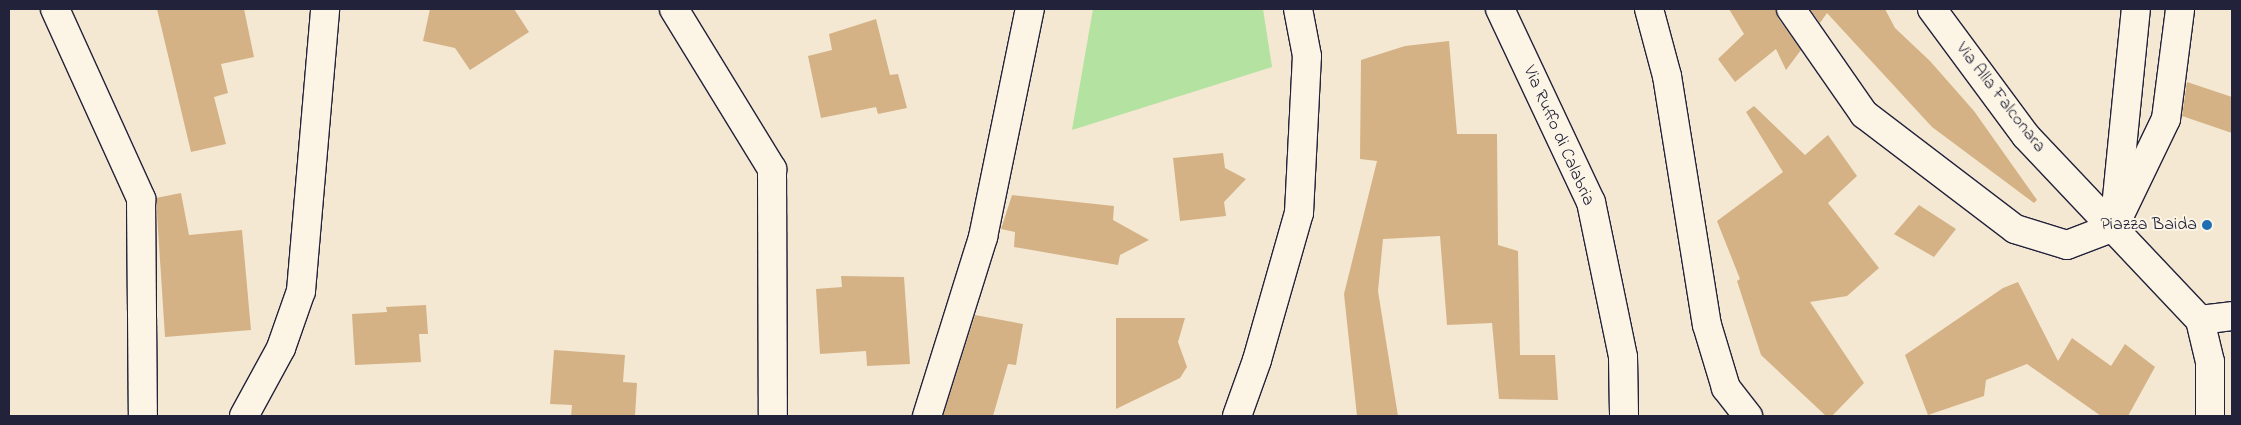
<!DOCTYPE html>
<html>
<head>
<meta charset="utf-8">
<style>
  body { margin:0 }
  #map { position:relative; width:2241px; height:425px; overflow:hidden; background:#f4e8d2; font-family:"Indie Flower",sans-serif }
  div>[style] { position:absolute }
  .green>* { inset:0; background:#b3e2a1 }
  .building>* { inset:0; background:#d4b286 }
  .roads { filter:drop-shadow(1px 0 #22223b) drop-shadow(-1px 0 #22223b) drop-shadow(0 1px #22223b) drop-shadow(0 -1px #22223b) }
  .minor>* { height:28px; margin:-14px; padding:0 14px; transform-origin:14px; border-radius:14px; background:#fcf5e5 }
  .dots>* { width:14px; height:14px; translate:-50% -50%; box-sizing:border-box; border:2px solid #fcf5e5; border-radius:50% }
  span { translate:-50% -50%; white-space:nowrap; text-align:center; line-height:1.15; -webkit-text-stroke:4px #fcf5e5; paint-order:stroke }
  .street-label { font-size:18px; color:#22223b }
  .poi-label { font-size:18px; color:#22223b }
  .right { translate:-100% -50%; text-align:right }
  .frame { position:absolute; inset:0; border:10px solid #22223b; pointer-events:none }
</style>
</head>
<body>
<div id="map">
  <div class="green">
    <i style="clip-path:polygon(1093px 9px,1263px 9px,1272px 67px,1072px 130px)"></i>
  </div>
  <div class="building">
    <i style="clip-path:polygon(157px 9px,244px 9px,254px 57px,221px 64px,228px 93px,214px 97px,226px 144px,191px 152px)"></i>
    <i style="clip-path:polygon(430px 9px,514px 9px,529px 32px,470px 70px,455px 48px,423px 41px)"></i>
    <i style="clip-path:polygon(1729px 9px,1776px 9px,1778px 18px,1801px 50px,1786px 70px,1776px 49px,1735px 82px,1718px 59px,1744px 34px)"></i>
    <i style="clip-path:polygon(1810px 9px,1885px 9px,1895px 28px,1930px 61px,1974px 111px,2037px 200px,2034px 203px,1932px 127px,1827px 13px,1820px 23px)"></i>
    <i style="clip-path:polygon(876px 19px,890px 75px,898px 74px,907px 108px,878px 114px,876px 107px,821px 118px,808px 56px,832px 50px,829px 34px)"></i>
    <i style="clip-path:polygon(1449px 41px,1457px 134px,1497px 134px,1498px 245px,1518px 251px,1520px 355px,1555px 355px,1558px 400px,1499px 399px,1492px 323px,1447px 325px,1440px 236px,1383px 239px,1378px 291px,1398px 416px,1357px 416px,1344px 294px,1377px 161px,1360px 159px,1361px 60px,1405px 46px)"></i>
    <i style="clip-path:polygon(2187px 82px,2232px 97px,2232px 133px,2182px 116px)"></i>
    <i style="clip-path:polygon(1754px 106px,1805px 155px,1828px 135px,1857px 176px,1828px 203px,1879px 268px,1847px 296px,1810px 302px,1864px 383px,1832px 416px,1826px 416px,1761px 355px,1737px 281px,1740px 279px,1717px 221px,1783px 172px,1746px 112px)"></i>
    <i style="clip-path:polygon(1223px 153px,1225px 168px,1246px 179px,1224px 202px,1226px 216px,1180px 221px,1173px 158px)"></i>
    <i style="clip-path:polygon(181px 193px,189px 235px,242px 230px,251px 330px,165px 337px,156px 198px)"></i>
    <i style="clip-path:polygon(1012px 195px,1114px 206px,1113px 220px,1149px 240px,1120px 255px,1118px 265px,1014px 247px,1015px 232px,1001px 229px)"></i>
    <i style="clip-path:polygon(1919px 205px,1956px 229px,1934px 257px,1894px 234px)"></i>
    <i style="clip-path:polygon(841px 276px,904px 277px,910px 364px,867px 366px,866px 351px,820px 354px,816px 289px,842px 287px)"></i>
    <i style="clip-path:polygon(2018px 282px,2058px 361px,2072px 338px,2111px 366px,2125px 344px,2155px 367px,2128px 416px,2101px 416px,2027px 364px,1986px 380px,1984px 396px,1928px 415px,1905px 355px,2003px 288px)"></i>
    <i style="clip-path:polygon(426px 305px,428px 334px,419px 334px,421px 362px,355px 365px,352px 314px,387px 312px,386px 307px)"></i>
    <i style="clip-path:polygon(975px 315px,1023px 324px,1016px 365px,1008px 364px,993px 416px,943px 416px)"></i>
    <i style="clip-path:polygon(1116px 318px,1185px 318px,1178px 342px,1187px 367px,1180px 378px,1116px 409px)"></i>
    <i style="clip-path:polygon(554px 350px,625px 355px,623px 382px,637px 383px,635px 416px,571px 416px,572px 405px,550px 404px)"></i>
  </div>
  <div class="roads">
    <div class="minor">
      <i style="left:55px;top:9px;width:209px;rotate:65.6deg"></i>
      <i style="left:141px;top:199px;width:217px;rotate:89.5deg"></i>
      <i style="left:674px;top:9px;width:188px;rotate:58.5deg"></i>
      <i style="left:772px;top:169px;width:247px;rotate:89.8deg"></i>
      <i style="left:1500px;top:9px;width:213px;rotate:64.8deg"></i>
      <i style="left:1591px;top:202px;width:158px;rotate:78.3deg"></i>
      <i style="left:1623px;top:357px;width:59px;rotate:89deg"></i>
      <i style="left:1649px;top:9px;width:69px;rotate:75deg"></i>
      <i style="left:1667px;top:76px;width:252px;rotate:80.9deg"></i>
      <i style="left:1707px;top:325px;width:66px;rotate:73.2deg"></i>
      <i style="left:1726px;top:388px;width:36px;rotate:52deg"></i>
      <i style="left:1791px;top:9px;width:128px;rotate:55.2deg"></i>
      <i style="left:1864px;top:114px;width:190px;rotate:37.3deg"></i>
      <i style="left:2015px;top:229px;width:54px;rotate:17.1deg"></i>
      <i style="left:2067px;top:245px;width:50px;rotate:-21deg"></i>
      <i style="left:1932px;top:9px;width:158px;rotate:53.5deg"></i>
      <i style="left:2026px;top:136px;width:253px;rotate:46.6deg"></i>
      <i style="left:2200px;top:320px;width:43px;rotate:76.6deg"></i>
      <i style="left:2210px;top:362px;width:54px;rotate:90deg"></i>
      <i style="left:2116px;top:208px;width:200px;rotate:-84.3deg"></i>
      <i style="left:2114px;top:227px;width:120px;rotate:-64.3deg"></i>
      <i style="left:2166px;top:119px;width:111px;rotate:-82.7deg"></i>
      <i style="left:2200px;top:320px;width:32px;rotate:-7deg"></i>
      <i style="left:244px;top:416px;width:77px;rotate:-61.4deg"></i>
      <i style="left:281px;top:348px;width:60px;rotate:-70.7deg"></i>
      <i style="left:301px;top:291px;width:283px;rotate:-85.1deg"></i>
      <i style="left:927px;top:416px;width:188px;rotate:-72.6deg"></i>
      <i style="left:983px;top:237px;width:233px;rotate:-78.4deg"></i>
      <i style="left:1237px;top:416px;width:59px;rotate:-70.3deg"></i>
      <i style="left:1257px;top:360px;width:153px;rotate:-74.1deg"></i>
      <i style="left:1299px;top:213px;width:157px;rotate:-87.1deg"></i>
      <i style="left:1307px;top:56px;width:48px;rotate:-100.8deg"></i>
    </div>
  </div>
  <div class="dots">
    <i style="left:2207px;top:225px;background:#1f6fb2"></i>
  </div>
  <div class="street-label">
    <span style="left:2000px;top:98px;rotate:52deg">Via Alla Falconara</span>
    <span style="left:1558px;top:136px;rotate:66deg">Via Ruffo di Calabria</span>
  </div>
  <div class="poi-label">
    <span class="right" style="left:2197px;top:225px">Piazza Baida</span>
  </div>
  <div class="frame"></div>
</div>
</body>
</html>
